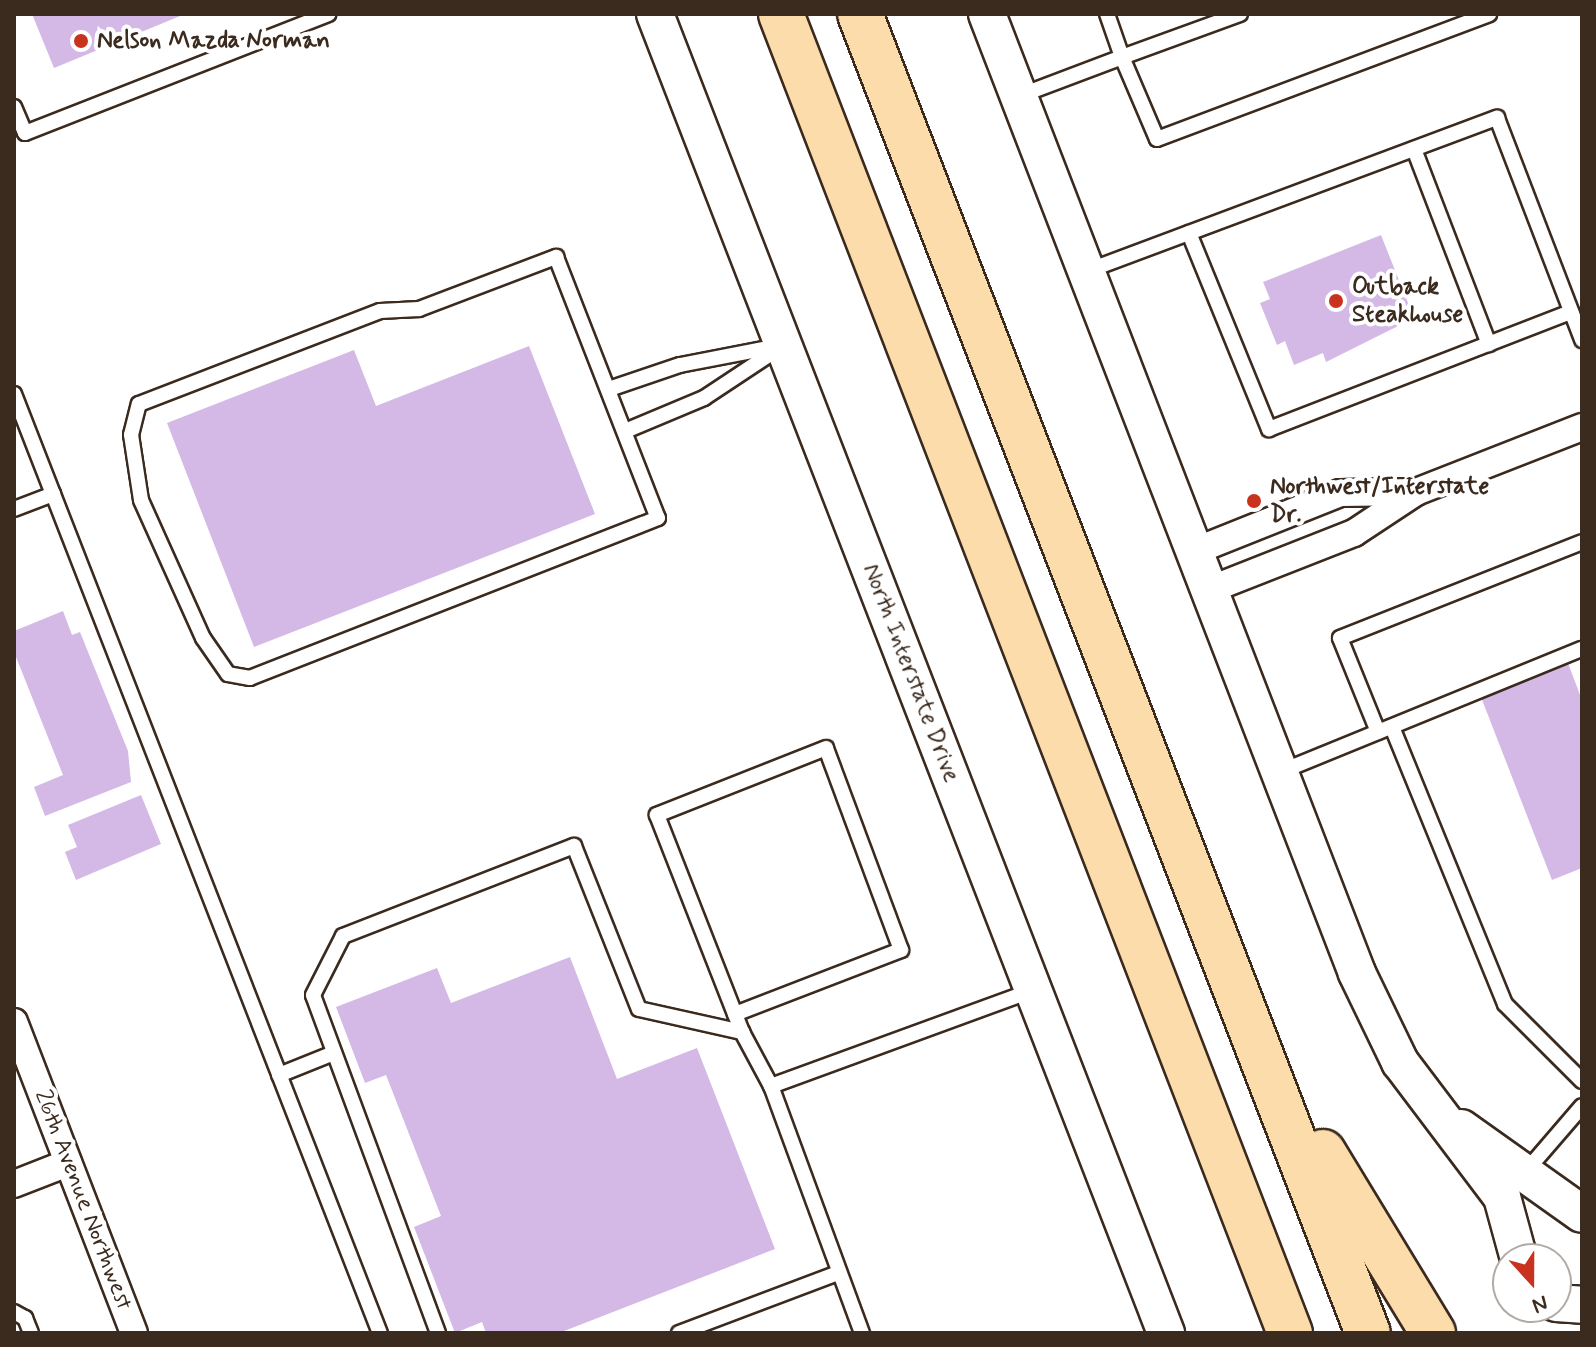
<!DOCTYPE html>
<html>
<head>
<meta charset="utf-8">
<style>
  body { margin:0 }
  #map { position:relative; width:1596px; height:1347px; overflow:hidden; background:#fff; font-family:Mynerve,sans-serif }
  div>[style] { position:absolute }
  .building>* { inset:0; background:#d4b9e7 }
  .roads { filter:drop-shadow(2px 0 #3b2a1e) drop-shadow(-2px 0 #3b2a1e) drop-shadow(0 2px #3b2a1e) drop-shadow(0 -2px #3b2a1e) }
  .lane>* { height:14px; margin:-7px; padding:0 7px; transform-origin:7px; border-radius:7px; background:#fff }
  .street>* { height:26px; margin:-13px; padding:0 13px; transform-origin:13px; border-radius:13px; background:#fff }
  .secondary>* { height:36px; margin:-18px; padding:0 18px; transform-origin:18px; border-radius:18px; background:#fff }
  .highway>* { height:44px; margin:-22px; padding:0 22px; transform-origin:22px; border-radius:22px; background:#fddcac }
  .dots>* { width:22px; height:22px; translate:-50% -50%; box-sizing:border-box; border:4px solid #fff; border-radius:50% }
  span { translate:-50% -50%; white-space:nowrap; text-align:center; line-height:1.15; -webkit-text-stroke:8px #fff; paint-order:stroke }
  .poi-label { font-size:24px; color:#3b2a1e; font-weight:700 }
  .left { translate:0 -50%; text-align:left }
  .street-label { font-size:24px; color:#3b2a1e }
  .frame { position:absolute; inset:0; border:16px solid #3b2a1e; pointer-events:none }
  .north { position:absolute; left:1492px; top:1243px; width:80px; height:80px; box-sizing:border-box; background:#fff; border:2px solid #b1aaa5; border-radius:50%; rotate:159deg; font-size:22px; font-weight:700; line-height:32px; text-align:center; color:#3b2a1e }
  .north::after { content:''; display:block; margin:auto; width:28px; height:36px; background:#c8321e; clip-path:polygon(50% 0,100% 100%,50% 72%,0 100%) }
</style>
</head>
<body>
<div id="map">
  <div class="building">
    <i style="clip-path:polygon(32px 14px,185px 14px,54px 68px)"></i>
    <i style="clip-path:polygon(1381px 235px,1414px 318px,1326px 362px,1323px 353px,1294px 365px,1285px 341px,1277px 345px,1260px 303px,1270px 299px,1263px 282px)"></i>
    <i style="clip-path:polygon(529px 346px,595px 514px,254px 647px,167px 423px,354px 350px,376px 406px)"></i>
    <i style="clip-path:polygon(63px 611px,72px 635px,80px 632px,128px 751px,131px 782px,45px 816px,34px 787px,63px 775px,14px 652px,14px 631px)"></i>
    <i style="clip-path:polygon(1566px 658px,1582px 700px,1582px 868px,1552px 880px,1479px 692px)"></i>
    <i style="clip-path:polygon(141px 795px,161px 844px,76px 880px,65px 852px,77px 847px,68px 825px)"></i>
    <i style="clip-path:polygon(570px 957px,617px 1079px,697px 1048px,775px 1249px,559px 1333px,486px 1333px,482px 1322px,455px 1333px,414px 1227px,441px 1216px,386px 1075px,365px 1083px,336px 1007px,437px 968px,451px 1003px)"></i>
  </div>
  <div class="roads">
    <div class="lane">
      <i style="left:1240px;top:14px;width:126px;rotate:160deg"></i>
      <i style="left:1122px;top:57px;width:89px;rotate:66.9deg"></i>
      <i style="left:1157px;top:139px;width:355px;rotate:-20.6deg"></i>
      <i style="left:1019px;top:96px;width:110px;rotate:-20.7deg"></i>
      <i style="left:1122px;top:57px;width:46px;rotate:-109.2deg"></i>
      <i style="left:14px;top:107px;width:28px;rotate:67deg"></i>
      <i style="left:25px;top:133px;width:326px;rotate:-21.4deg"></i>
      <i style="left:1414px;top:149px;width:209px;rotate:69deg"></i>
      <i style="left:1189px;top:233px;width:212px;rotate:67.8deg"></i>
      <i style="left:1269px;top:429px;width:324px;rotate:-21.2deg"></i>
      <i style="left:556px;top:257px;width:280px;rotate:68.7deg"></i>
      <i style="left:658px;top:518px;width:438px;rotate:158.6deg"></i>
      <i style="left:250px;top:678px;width:22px;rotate:-170deg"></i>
      <i style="left:228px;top:674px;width:44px;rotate:-124.8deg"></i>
      <i style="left:203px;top:638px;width:151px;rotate:-114.2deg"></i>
      <i style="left:141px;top:500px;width:66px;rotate:-98.7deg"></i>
      <i style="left:131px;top:435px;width:32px;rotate:-76deg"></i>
      <i style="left:139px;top:404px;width:258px;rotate:-21.1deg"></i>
      <i style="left:380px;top:311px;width:39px;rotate:-3deg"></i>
      <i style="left:419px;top:309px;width:147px;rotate:-20.8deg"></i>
      <i style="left:1087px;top:271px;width:438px;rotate:-20.5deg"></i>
      <i style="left:1497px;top:118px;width:238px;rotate:69deg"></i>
      <i style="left:609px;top:389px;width:75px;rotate:-18.7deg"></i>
      <i style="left:680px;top:365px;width:106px;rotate:-10.9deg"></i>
      <i style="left:784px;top:345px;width:96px;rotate:146.5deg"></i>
      <i style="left:704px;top:398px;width:86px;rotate:157.3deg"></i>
      <i style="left:14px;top:394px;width:1008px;rotate:68.71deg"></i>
      <i style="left:14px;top:509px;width:42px;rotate:-21deg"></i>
      <i style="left:1392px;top:727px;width:299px;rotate:67.8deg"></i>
      <i style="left:1505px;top:1004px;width:109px;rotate:45deg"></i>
      <i style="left:1378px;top:732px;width:101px;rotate:-112deg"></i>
      <i style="left:1340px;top:638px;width:260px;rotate:-21.6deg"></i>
      <i style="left:1280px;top:772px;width:326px;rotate:-22.2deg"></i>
      <i style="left:735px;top:1014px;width:178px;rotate:-21.1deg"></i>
      <i style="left:901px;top:950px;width:215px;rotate:-110.4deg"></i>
      <i style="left:826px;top:748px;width:182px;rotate:158.4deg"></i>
      <i style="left:657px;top:815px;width:233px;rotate:68.6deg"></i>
      <i style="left:279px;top:1075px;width:59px;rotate:-21.8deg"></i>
      <i style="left:1527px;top:1170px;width:84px;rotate:-49.3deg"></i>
      <i style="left:14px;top:1312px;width:13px;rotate:29deg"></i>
      <i style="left:25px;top:1318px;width:16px;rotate:68deg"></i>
      <i style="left:438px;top:1333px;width:360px;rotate:-110.3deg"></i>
      <i style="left:313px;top:995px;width:66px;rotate:-63deg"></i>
      <i style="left:343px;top:936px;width:248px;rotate:-21.3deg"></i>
      <i style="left:574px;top:846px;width:175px;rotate:68.3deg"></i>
      <i style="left:639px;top:1009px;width:106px;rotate:12.6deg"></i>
      <i style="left:742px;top:1032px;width:61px;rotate:61.8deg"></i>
      <i style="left:679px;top:1333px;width:170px;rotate:-20.7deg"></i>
      <i style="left:862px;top:1333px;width:263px;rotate:-110.2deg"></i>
      <i style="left:771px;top:1086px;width:279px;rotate:-20.1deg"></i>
    </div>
    <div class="street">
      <i style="left:1195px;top:551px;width:156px;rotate:-21.8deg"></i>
      <i style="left:1340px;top:493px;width:76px;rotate:-0.8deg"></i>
      <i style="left:1209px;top:590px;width:156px;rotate:-21.5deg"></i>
      <i style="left:1354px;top:533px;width:74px;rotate:-33.5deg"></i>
      <i style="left:1416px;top:492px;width:178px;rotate:-21.4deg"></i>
      <i style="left:14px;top:1022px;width:333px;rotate:68.9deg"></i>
      <i style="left:14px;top:1184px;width:58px;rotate:-21.3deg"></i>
    </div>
    <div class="secondary">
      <i style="left:655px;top:14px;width:1415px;rotate:68.82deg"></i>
      <i style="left:987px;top:14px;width:1028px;rotate:68.9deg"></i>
      <i style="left:1357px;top:973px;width:99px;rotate:64.2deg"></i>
      <i style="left:1400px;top:1062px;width:169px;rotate:52.9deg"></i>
      <i style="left:1502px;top:1197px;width:64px;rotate:74.7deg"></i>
      <i style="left:1461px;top:1128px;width:148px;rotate:35.4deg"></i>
      <i style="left:1556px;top:1303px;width:26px;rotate:4deg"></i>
    </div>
    <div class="highway">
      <i style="left:781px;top:14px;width:1414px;rotate:68.9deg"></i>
      <i style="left:860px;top:14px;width:1413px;rotate:68.94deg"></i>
      <i style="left:1323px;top:1152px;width:212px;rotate:58.7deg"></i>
    </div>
  </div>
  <div class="dots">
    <i style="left:81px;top:41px;background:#c8321e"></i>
    <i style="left:1336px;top:301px;background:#c8321e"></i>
    <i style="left:1254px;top:501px;background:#c8321e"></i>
  </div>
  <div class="poi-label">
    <span class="left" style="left:97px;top:41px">Nelson Mazda Norman</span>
    <span class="left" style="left:1352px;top:301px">Outback<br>Steakhouse</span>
    <span class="left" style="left:1270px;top:501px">Northwest/Interstate<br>Dr.</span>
  </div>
  <div class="street-label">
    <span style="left:911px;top:673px;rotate:69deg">North Interstate Drive</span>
    <span style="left:83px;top:1200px;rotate:69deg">26th Avenue Northwest</span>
  </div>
  <div class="frame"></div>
  <div class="north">N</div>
</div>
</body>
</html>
